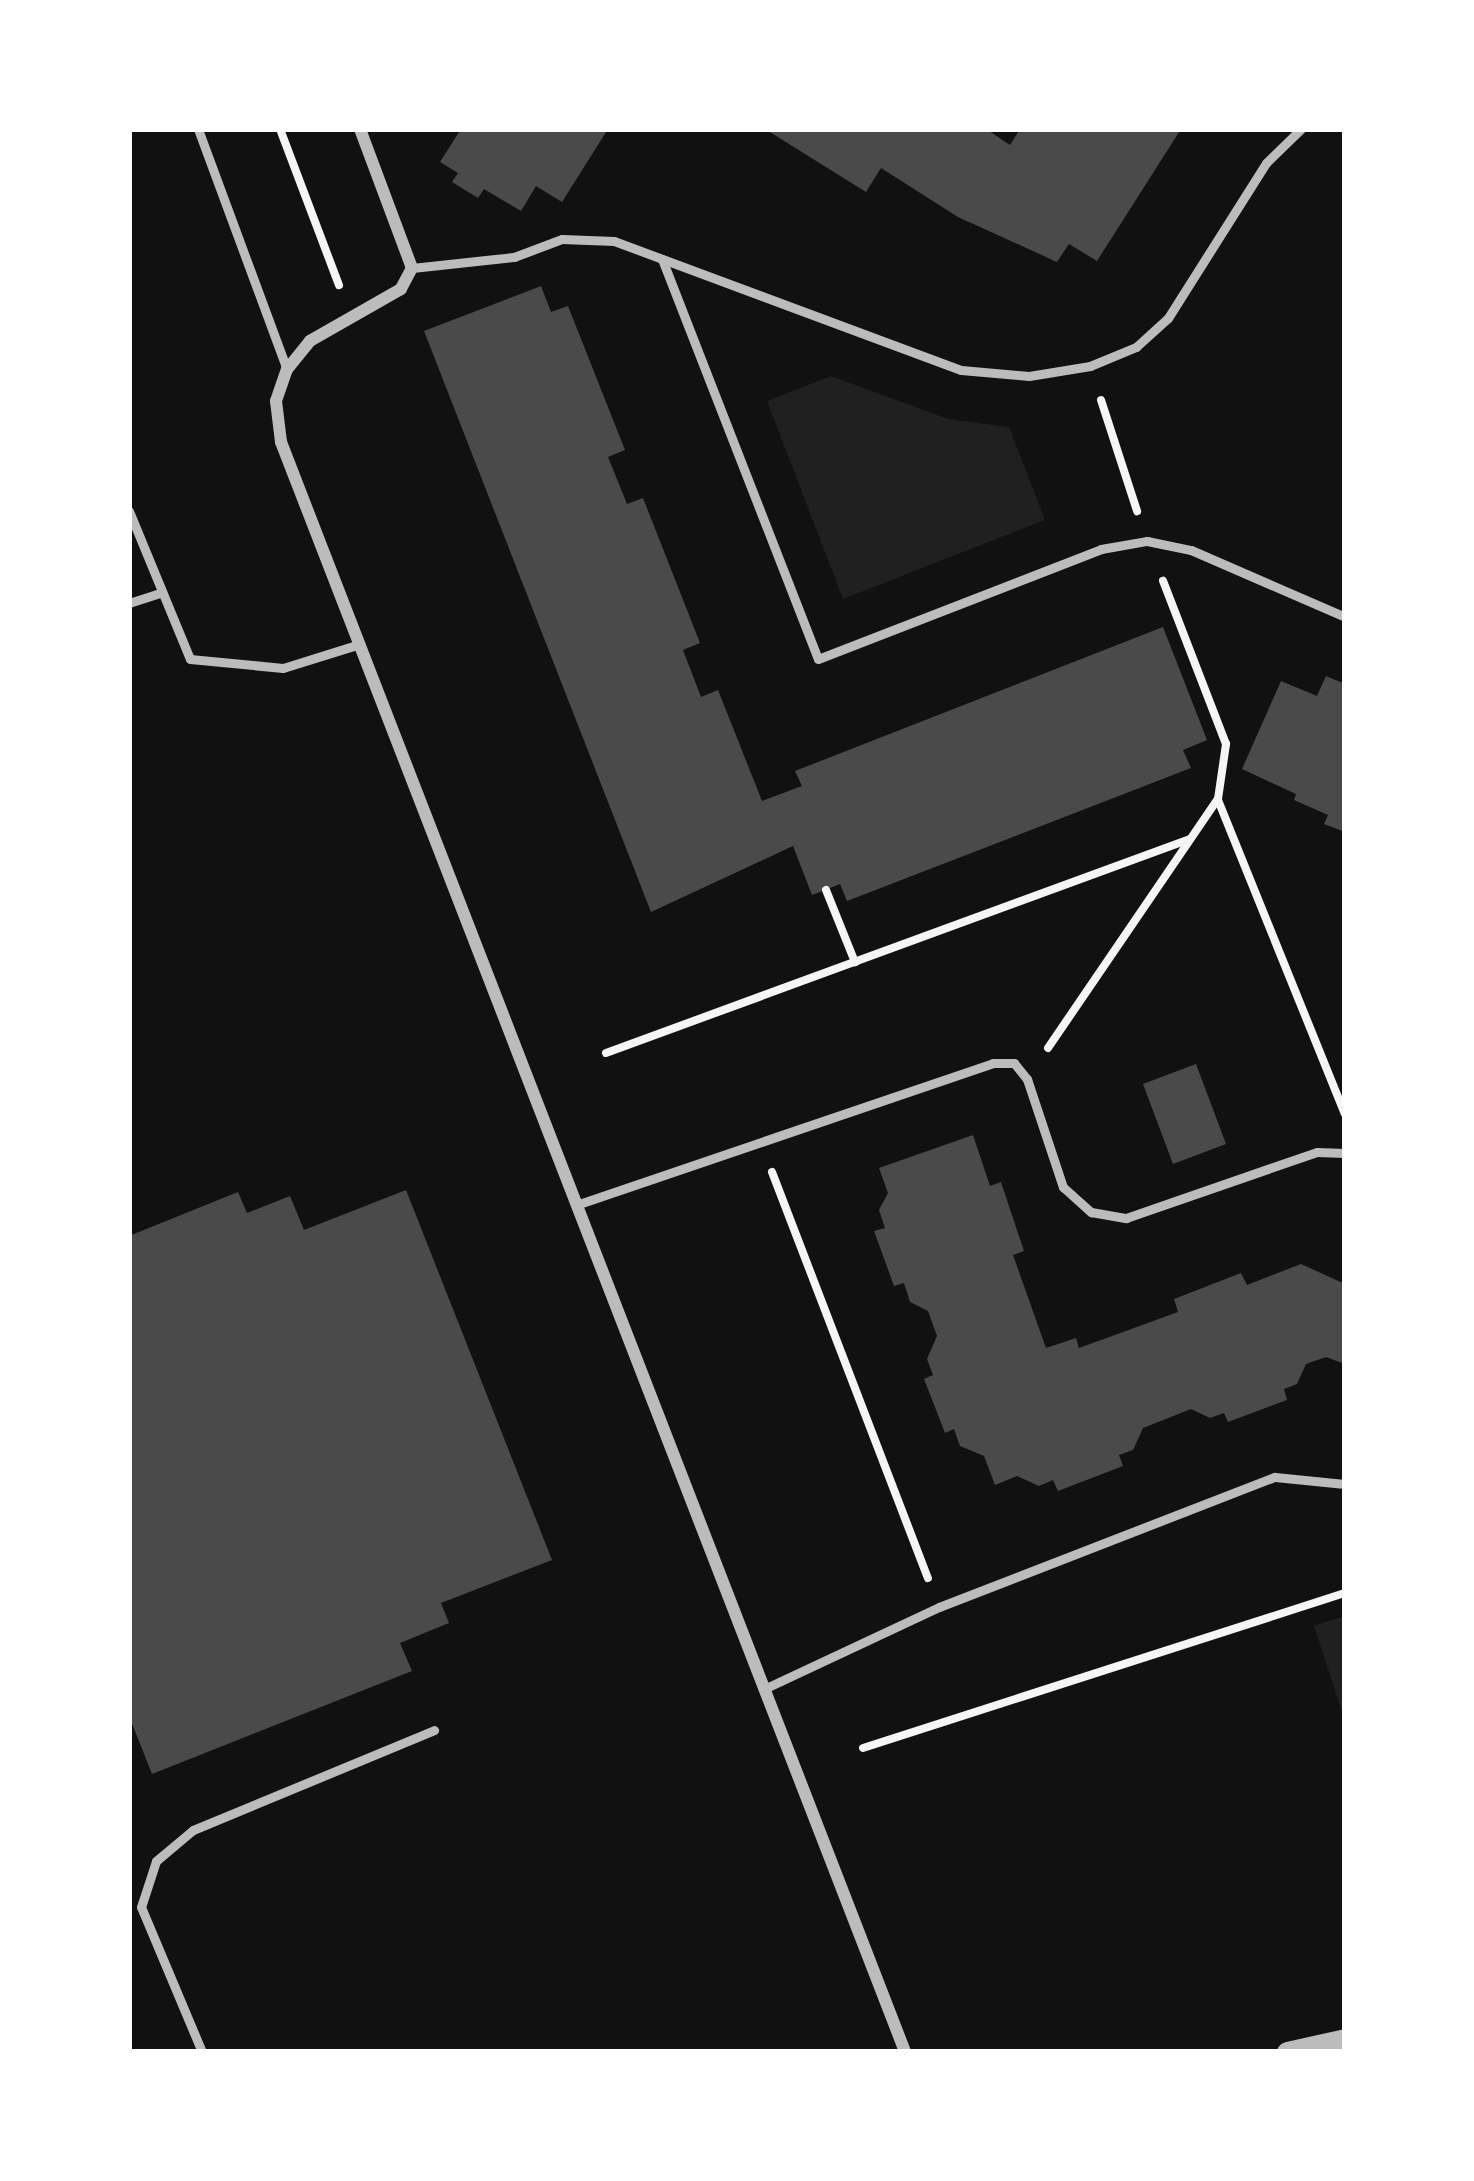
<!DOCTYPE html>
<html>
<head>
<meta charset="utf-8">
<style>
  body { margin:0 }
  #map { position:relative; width:1474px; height:2181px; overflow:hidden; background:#111; font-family:"Fira Sans Condensed",sans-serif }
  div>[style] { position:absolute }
  .green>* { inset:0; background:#202020 }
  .building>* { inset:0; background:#4a4a4a }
  .path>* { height:8px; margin:-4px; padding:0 4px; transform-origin:4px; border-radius:4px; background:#f5f5f5 }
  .service>* { height:9px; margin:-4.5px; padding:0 4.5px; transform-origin:4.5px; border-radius:4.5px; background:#bcbcbc }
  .minor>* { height:12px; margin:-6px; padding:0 6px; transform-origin:6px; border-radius:6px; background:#bcbcbc }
  .tertiary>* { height:21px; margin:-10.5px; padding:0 10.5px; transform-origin:10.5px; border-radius:10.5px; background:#bcbcbc }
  span { translate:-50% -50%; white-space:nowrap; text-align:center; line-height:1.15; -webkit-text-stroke:9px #fff; paint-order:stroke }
  .frame { position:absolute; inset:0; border:132px solid #fff; pointer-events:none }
</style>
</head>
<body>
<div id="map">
  <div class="green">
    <i style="clip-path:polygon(831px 376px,948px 419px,1009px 427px,1045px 520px,843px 599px,767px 401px)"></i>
    <i style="clip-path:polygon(1345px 1616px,1345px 1721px,1314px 1626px)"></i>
  </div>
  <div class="building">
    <i style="clip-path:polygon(461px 129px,608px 129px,562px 202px,536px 186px,521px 211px,484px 189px,478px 198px,452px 182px,458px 173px,440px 162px)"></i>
    <i style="clip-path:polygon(765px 129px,986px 129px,1010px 145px,1020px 129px,1181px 129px,1097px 261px,1069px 244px,1057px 262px,958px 217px,881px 168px,866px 192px)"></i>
    <i style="clip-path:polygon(541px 286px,551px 312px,568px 306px,625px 450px,608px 457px,627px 504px,643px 498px,700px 643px,683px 650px,701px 697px,718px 690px,762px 801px,802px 786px,795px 771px,1163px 627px,1207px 740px,1183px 750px,1191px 768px,847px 901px,840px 884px,812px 895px,793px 846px,651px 912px,424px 331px)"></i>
    <i style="clip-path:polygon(1326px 676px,1345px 684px,1345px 832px,1324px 824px,1328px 815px,1294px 800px,1296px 794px,1242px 769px,1281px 681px,1317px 696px)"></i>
    <i style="clip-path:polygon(1196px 1064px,1226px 1144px,1173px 1164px,1143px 1084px)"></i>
    <i style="clip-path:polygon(973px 1135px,990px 1186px,1001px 1182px,1024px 1251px,1013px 1255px,1046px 1348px,1076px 1338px,1079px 1348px,1178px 1312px,1174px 1299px,1241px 1273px,1247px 1285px,1301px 1264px,1345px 1284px,1345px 1364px,1326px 1357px,1306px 1364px,1297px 1384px,1284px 1389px,1287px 1400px,1228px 1422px,1224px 1413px,1210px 1418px,1191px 1409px,1143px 1428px,1133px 1450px,1119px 1455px,1123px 1466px,1058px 1491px,1053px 1480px,1039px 1486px,1017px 1476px,995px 1485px,984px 1456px,960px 1446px,954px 1429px,945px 1433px,924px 1379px,933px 1375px,927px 1359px,937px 1336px,928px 1311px,910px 1302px,904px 1283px,894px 1286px,874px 1231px,885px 1228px,879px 1210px,888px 1193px,879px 1168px)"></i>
    <i style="clip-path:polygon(406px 1190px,552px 1560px,441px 1603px,449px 1623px,400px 1643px,412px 1671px,152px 1774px,129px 1716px,129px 1236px,238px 1192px,247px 1213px,290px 1196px,304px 1230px)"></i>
  </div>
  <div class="path">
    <i style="left:280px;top:129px;width:167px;rotate:69.3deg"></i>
    <i style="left:1101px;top:400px;width:117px;rotate:72deg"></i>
    <i style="left:1218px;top:800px;width:339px;rotate:68deg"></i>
    <i style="left:826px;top:890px;width:78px;rotate:68.1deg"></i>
    <i style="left:1048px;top:1048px;width:301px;rotate:-55.7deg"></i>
    <i style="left:1218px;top:799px;width:56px;rotate:-81.7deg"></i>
    <i style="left:1226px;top:744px;width:175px;rotate:-111.1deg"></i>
    <i style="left:606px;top:1053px;width:622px;rotate:-20.12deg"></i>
    <i style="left:772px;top:1172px;width:435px;rotate:69deg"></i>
    <i style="left:863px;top:1748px;width:506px;rotate:-17.83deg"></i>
  </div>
  <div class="service">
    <i style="left:198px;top:129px;width:256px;rotate:69.7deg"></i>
    <i style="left:662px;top:259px;width:429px;rotate:68.7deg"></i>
    <i style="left:818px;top:659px;width:304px;rotate:-21.2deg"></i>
    <i style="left:1101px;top:549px;width:47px;rotate:-9.9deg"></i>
    <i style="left:1147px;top:541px;width:45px;rotate:11.6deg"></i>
    <i style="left:1191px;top:550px;width:168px;rotate:23.5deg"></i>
    <i style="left:412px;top:268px;width:103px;rotate:-6.2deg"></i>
    <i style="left:514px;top:257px;width:51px;rotate:-20.6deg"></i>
    <i style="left:562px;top:239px;width:52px;rotate:2.2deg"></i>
    <i style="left:614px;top:241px;width:370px;rotate:20.4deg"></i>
    <i style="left:961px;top:370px;width:68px;rotate:5deg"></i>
    <i style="left:1029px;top:376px;width:62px;rotate:-9.3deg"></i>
    <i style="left:1090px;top:366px;width:50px;rotate:-22.4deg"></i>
    <i style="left:1136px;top:347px;width:43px;rotate:-42.2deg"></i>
    <i style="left:1168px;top:318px;width:183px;rotate:-57.7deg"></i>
    <i style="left:1266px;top:163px;width:49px;rotate:-44.2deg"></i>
    <i style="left:129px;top:511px;width:160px;rotate:67.6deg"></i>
    <i style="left:190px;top:659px;width:93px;rotate:5.5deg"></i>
    <i style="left:283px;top:668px;width:81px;rotate:-17.3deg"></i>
    <i style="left:129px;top:603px;width:35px;rotate:-18deg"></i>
    <i style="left:579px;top:1204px;width:437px;rotate:-18.8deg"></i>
    <i style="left:993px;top:1063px;width:21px"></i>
    <i style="left:1014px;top:1063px;width:21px;rotate:51deg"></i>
    <i style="left:1027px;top:1079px;width:114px;rotate:71.6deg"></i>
    <i style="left:1063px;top:1187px;width:38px;rotate:42deg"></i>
    <i style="left:1091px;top:1212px;width:36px;rotate:10deg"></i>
    <i style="left:1126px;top:1218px;width:202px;rotate:-19.1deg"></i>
    <i style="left:1317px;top:1152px;width:28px;rotate:2deg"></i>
    <i style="left:766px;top:1688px;width:191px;rotate:-25.1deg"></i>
    <i style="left:939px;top:1607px;width:360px;rotate:-21.2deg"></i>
    <i style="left:1275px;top:1477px;width:70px;rotate:5.7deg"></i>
    <i style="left:202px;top:2052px;width:157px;rotate:-112.8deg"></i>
    <i style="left:141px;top:1907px;width:48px;rotate:-71.9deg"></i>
    <i style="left:156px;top:1861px;width:48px;rotate:-40deg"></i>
    <i style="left:193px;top:1830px;width:261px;rotate:-22.5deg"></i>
  </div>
  <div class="minor">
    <i style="left:360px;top:129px;width:148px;rotate:69.5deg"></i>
    <i style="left:412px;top:268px;width:24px;rotate:118deg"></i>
    <i style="left:401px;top:289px;width:105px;rotate:150.3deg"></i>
    <i style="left:310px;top:341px;width:36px;rotate:129deg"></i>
    <i style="left:287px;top:369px;width:34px;rotate:109deg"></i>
    <i style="left:276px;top:401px;width:41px;rotate:83deg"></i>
    <i style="left:281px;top:442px;width:1727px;rotate:68.81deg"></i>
  </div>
  <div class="tertiary">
    <i style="left:1287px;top:2052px;width:59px;rotate:-12.6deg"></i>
  </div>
  <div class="frame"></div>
</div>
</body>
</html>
